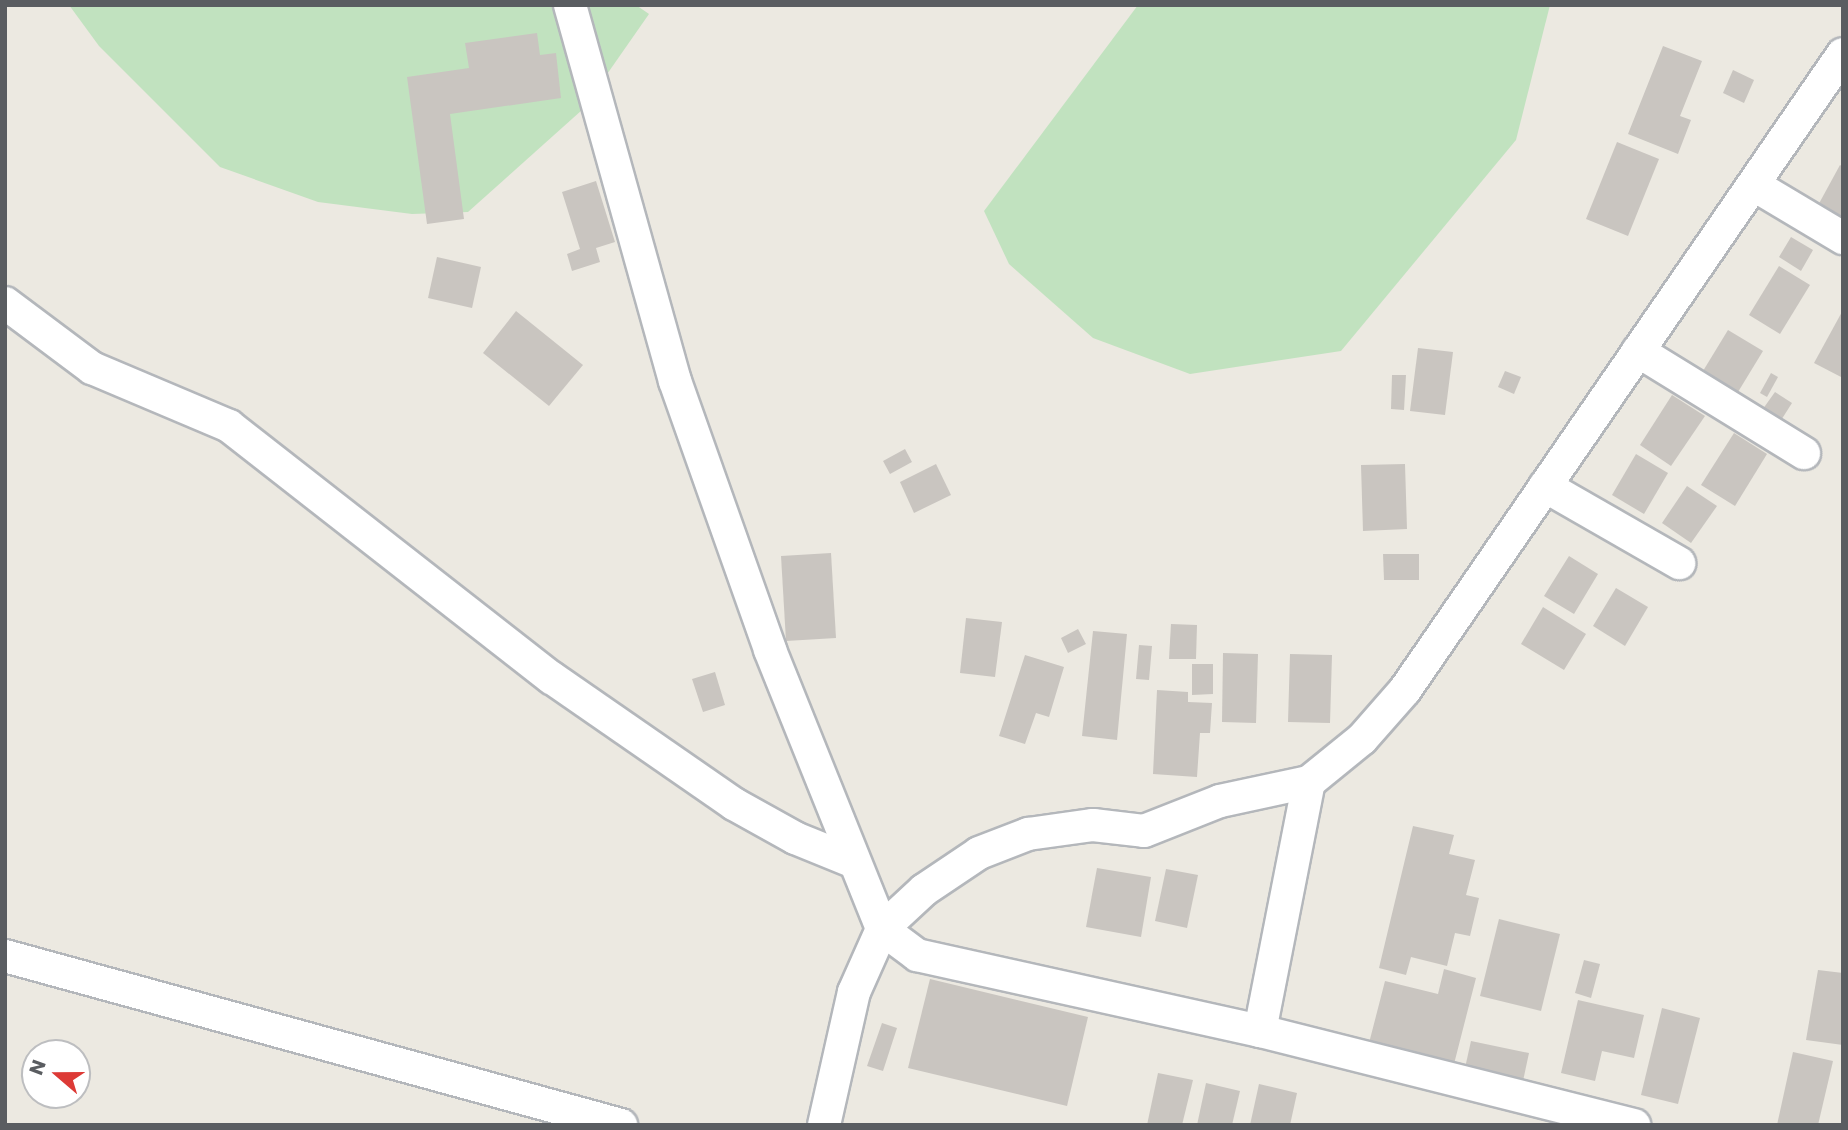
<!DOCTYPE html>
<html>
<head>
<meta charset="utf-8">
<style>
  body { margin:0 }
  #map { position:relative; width:1848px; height:1130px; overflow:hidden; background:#ece9e1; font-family:Poppins,sans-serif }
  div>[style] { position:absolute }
  .green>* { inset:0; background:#c1e2bf }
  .building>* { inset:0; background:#c9c5c0 }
  .roads { filter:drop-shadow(2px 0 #b4b7bb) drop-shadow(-2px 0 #b4b7bb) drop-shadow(0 2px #b4b7bb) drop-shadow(0 -2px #b4b7bb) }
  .minor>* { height:32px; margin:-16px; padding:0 16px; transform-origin:16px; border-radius:16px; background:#fff }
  span { translate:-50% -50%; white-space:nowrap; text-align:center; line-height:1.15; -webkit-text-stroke:5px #fff; paint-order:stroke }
  .frame { position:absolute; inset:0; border:7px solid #5a5d61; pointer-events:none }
  .north { position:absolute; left:21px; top:1039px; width:70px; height:70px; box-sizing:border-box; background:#fff; border:2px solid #bdbec0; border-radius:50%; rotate:290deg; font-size:19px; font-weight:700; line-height:28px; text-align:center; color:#5a5d61 }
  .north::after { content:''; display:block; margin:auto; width:24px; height:32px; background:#dd3a36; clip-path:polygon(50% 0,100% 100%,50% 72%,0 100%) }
</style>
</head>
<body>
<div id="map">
  <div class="green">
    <i style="clip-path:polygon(69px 5px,636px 5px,649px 14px,582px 110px,468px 212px,412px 214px,318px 202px,220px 167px,99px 46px)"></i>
    <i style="clip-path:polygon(1138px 5px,1550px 5px,1516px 140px,1341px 351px,1190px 374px,1093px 338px,1009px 264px,984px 211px)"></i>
  </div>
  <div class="building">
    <i style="clip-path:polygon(537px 33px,540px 55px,556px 53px,561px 98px,450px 114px,464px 219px,427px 224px,407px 77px,469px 68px,465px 43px)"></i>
    <i style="clip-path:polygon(1663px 46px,1702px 61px,1680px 116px,1691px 120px,1678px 154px,1628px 134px)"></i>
    <i style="clip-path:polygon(1733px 70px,1754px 80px,1744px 103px,1723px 93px)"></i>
    <i style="clip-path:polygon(1617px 142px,1659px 159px,1628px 236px,1586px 219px)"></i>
    <i style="clip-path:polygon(1840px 165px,1843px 167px,1843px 223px,1816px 209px)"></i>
    <i style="clip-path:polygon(596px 181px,615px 242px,596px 248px,600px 262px,572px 271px,567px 254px,580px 249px,562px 192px)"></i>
    <i style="clip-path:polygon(1791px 237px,1813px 250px,1801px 271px,1779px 257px)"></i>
    <i style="clip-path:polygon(437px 257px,481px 267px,472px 308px,428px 298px)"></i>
    <i style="clip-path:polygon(1779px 266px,1810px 285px,1780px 334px,1749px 315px)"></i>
    <i style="clip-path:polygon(1843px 310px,1843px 378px,1814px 363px)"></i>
    <i style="clip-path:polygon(516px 311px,583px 365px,549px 406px,483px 353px)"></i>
    <i style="clip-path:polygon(1728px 330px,1763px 351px,1738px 392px,1703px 371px)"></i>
    <i style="clip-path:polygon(1418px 348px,1453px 352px,1445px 415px,1410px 411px)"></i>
    <i style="clip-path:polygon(1505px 371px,1521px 377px,1514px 394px,1498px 387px)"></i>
    <i style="clip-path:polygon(1771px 373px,1778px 377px,1767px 397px,1760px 393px)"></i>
    <i style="clip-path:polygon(1392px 375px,1406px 375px,1404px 410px,1391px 409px)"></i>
    <i style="clip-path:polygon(1775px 392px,1792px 403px,1778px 425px,1760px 413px)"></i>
    <i style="clip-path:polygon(1672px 395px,1705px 416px,1671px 466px,1640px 445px)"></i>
    <i style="clip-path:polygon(1734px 433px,1767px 454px,1735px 506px,1701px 485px)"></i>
    <i style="clip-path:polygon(905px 449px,912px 462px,890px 474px,883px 461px)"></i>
    <i style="clip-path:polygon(1636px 454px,1668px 473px,1644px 514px,1612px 495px)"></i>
    <i style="clip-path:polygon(936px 464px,951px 495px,914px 513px,900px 482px)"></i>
    <i style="clip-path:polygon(1405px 464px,1407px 529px,1363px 531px,1361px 465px)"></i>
    <i style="clip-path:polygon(1687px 486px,1717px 506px,1691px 543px,1662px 523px)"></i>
    <i style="clip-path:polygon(831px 553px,836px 638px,786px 641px,781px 556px)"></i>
    <i style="clip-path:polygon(1383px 554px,1419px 554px,1419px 580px,1384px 580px)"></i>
    <i style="clip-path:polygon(1569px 556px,1598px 574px,1574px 614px,1544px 596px)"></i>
    <i style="clip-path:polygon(1616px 588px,1648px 607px,1625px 646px,1593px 626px)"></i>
    <i style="clip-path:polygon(1543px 607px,1586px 634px,1564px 670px,1521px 644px)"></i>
    <i style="clip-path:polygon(966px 618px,1002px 622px,995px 677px,960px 673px)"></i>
    <i style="clip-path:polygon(1171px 624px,1197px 625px,1196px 659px,1169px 659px)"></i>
    <i style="clip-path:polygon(1078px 629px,1086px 644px,1068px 653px,1061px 638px)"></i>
    <i style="clip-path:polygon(1093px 631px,1127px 634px,1117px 740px,1082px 736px)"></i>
    <i style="clip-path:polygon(1139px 645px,1152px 646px,1149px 680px,1136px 679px)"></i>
    <i style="clip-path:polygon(1223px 653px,1258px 654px,1256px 723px,1222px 722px)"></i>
    <i style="clip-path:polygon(1290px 654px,1332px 655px,1330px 723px,1288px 722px)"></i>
    <i style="clip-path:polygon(1025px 655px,1064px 667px,1049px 717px,1036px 713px,1025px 744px,999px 736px)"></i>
    <i style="clip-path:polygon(1192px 664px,1213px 664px,1213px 694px,1192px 695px)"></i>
    <i style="clip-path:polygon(715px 672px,725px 705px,703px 712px,692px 679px)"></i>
    <i style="clip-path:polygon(1157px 690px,1188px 692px,1188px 702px,1212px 703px,1210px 733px,1200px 733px,1197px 777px,1153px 774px)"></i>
    <i style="clip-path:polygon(1413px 826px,1454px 835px,1449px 854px,1475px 860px,1466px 895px,1479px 898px,1470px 936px,1455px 933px,1447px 966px,1411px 957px,1406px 975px,1379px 968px)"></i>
    <i style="clip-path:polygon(1097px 868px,1151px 877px,1141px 937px,1086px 927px)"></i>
    <i style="clip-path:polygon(1166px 869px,1198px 875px,1187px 928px,1155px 921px)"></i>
    <i style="clip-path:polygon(1499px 919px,1560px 934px,1541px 1011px,1480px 996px)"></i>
    <i style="clip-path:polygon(1584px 960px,1600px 964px,1591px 998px,1575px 993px)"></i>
    <i style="clip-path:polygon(1444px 969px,1476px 978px,1453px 1068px,1368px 1047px,1385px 981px,1438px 994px)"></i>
    <i style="clip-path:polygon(1818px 970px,1843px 973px,1843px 1045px,1806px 1040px)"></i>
    <i style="clip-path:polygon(930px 979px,1088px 1017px,1067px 1106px,908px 1068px)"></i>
    <i style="clip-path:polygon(1578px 1000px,1644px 1015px,1634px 1058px,1602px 1051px,1595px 1081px,1561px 1073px)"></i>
    <i style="clip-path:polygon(1662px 1008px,1700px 1018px,1678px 1104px,1641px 1095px)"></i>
    <i style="clip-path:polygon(882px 1023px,897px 1028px,883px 1071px,867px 1066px)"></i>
    <i style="clip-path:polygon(1471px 1041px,1529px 1053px,1523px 1081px,1465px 1068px)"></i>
    <i style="clip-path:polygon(1793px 1052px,1833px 1061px,1818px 1125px,1777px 1125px)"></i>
    <i style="clip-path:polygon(1158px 1073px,1193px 1080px,1182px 1125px,1147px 1125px)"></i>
    <i style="clip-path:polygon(1206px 1083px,1240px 1091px,1232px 1125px,1197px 1125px)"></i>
    <i style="clip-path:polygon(1259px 1084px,1297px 1093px,1290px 1125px,1250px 1125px)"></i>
  </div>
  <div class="roads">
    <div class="minor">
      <i style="left:570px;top:5px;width:390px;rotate:74.4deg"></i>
      <i style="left:675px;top:381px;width:285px;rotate:70.5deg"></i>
      <i style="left:770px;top:650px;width:301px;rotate:68.1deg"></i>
      <i style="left:882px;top:929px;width:44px;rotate:36.6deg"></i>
      <i style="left:917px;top:955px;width:351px;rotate:12.5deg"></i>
      <i style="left:1260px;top:1031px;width:386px;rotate:14.1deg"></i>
      <i style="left:1754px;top:185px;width:104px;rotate:30.8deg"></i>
      <i style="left:5px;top:303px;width:109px;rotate:36.8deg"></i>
      <i style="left:92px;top:368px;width:149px;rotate:22.9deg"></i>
      <i style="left:229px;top:426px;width:410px;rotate:38deg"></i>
      <i style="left:552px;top:678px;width:221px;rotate:34.7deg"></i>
      <i style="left:734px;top:804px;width:70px;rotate:29.1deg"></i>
      <i style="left:795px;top:838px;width:61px;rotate:22deg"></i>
      <i style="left:1638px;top:351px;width:195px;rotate:31.6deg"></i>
      <i style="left:1545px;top:486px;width:155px;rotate:29.9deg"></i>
      <i style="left:5px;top:956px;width:639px;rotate:15.34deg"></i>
      <i style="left:1260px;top:1031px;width:254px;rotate:-78.9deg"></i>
      <i style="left:824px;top:1125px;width:136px;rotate:-77.3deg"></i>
      <i style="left:854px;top:992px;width:69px;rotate:-66deg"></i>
      <i style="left:882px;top:929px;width:57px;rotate:-42.9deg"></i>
      <i style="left:924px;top:890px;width:66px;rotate:-33.9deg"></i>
      <i style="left:979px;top:853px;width:53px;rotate:-21.2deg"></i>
      <i style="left:1028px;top:834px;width:66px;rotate:-7.9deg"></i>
      <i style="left:1093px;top:825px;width:51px;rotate:6.7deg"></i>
      <i style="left:1144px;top:831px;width:82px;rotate:-21.5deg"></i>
      <i style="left:1220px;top:801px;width:91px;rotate:-12.1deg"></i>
      <i style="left:1309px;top:782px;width:68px;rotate:-39.1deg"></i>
      <i style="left:1362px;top:739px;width:65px;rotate:-48.7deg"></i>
      <i style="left:1405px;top:690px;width:772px;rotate:-55.45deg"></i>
    </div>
  </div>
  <div class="frame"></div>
  <div class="north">N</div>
</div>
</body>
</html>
